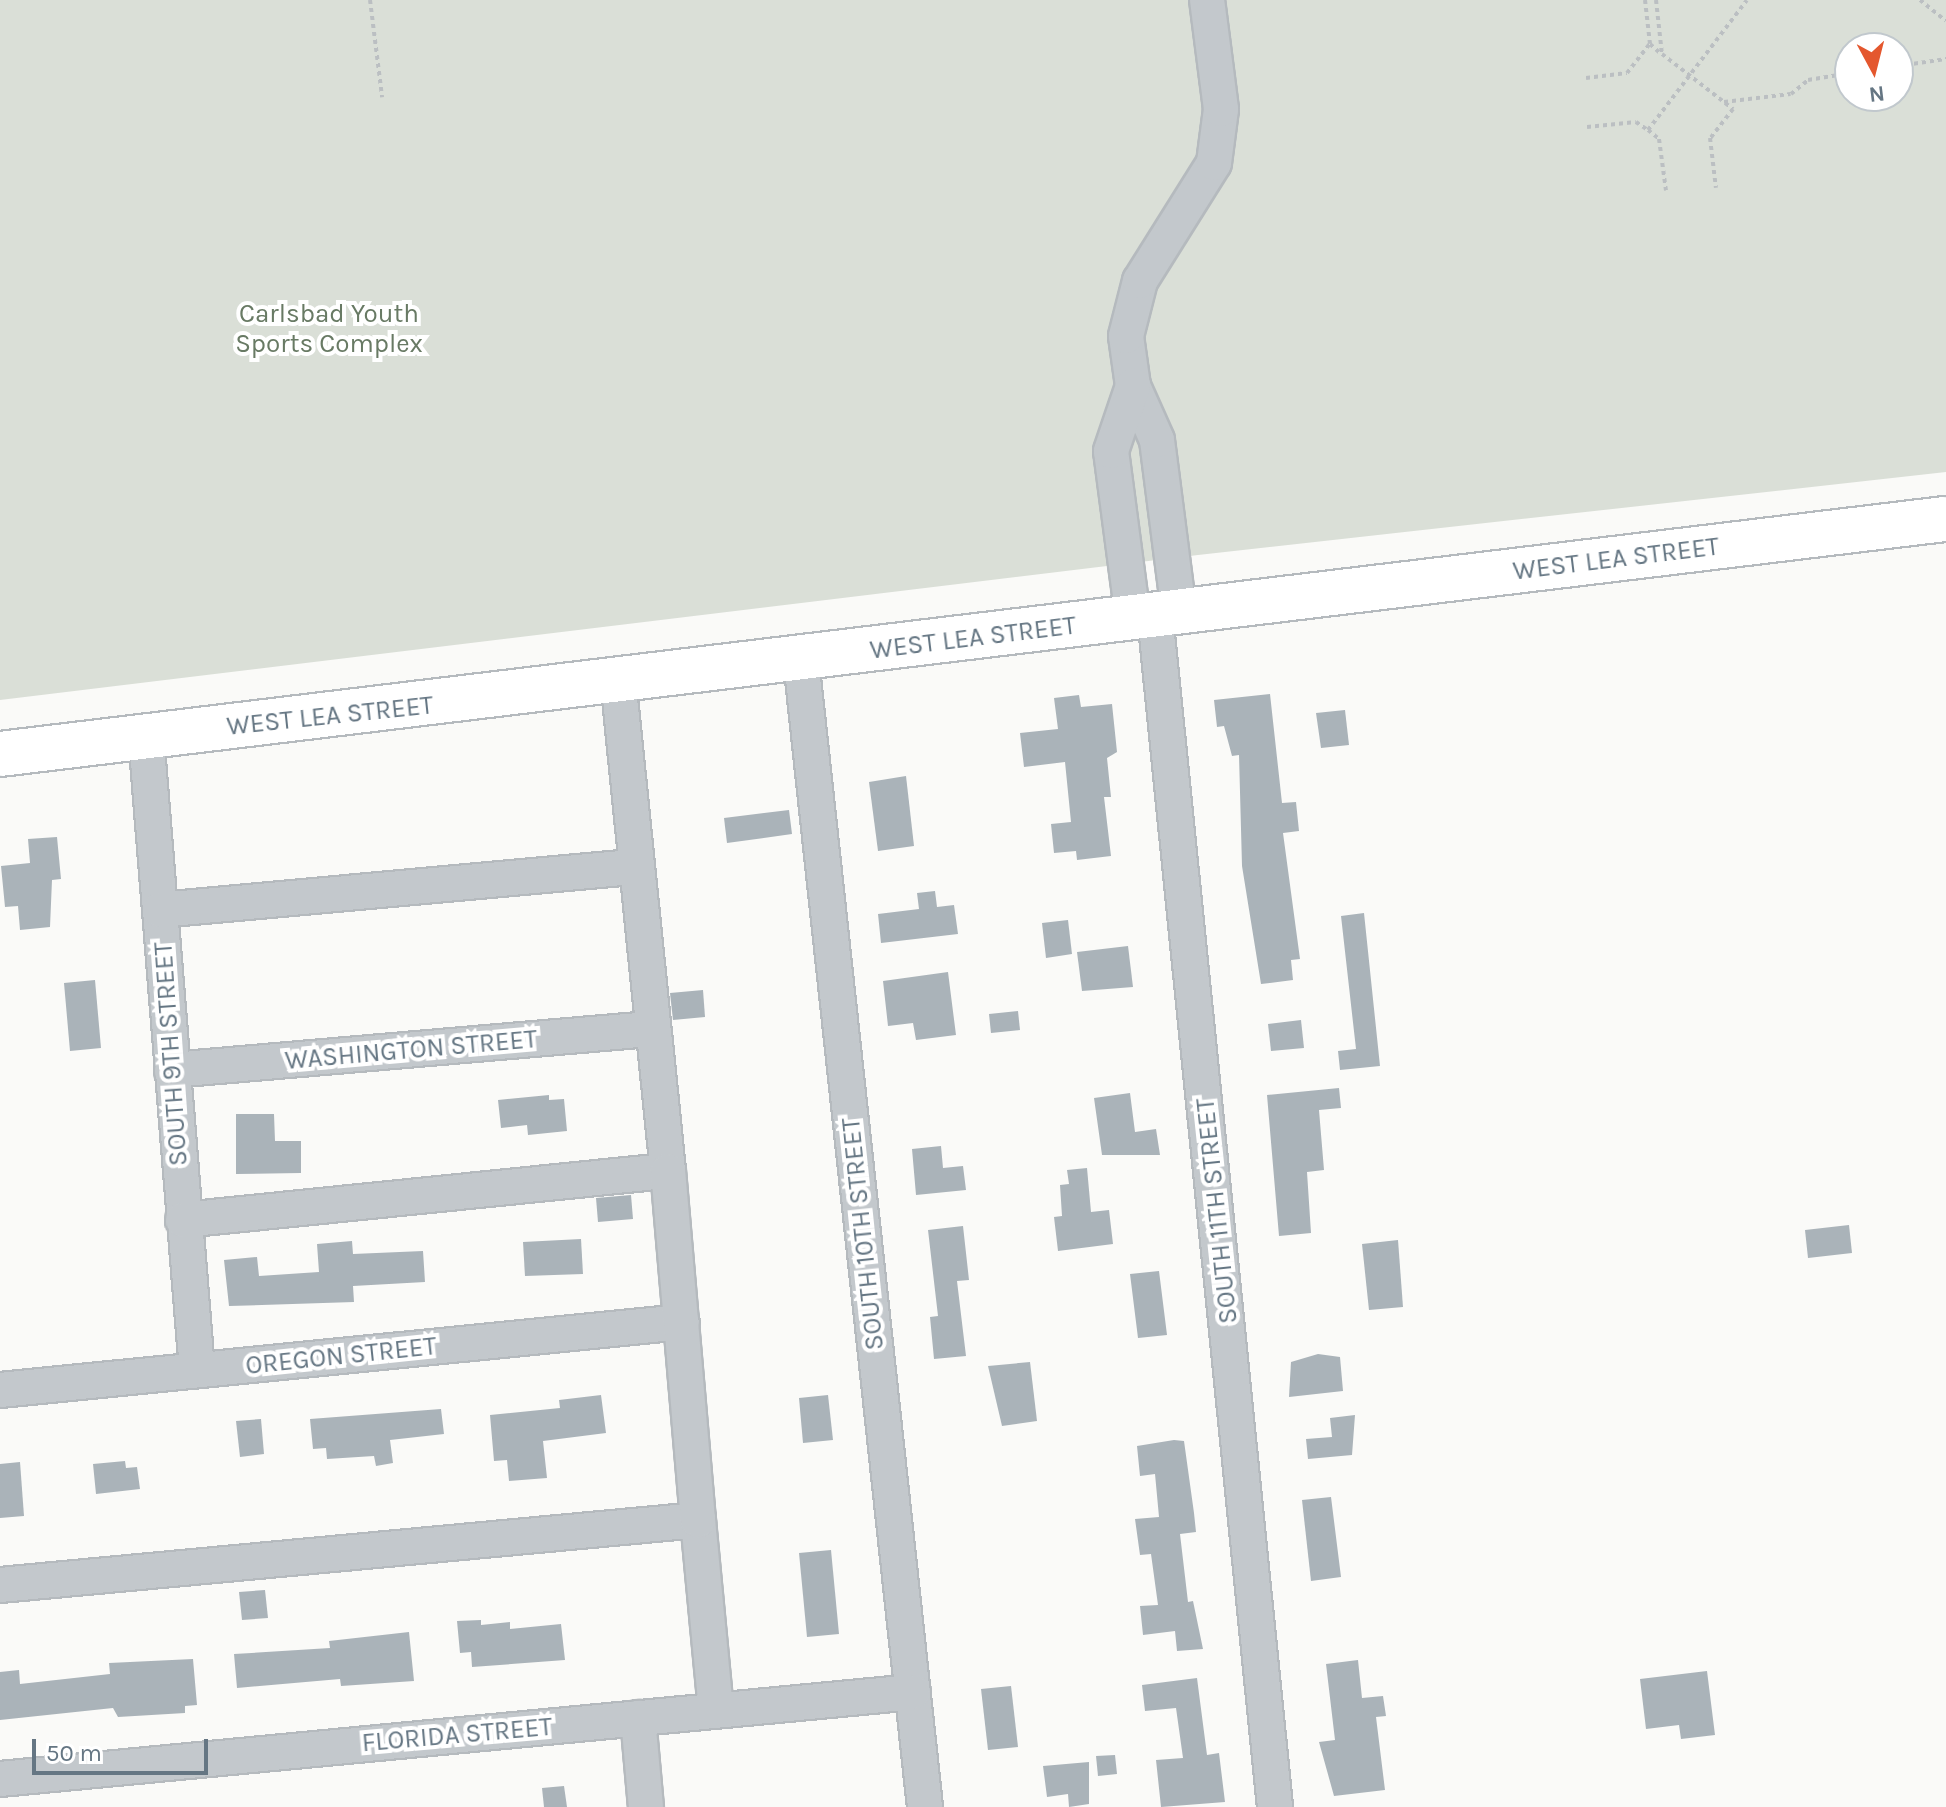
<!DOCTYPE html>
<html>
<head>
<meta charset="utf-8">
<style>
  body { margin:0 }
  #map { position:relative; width:1946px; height:1807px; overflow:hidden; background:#fafaf8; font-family:Karla,sans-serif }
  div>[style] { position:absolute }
  .green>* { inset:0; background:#dadfd7 }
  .building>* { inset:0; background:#aab3b9 }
  .path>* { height:4px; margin-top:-2px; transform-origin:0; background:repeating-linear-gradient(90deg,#bbbfc2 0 4px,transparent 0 8px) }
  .roads { filter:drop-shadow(2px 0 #b5babe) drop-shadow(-2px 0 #b5babe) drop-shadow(0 2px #b5babe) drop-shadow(0 -2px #b5babe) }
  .minor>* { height:34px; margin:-17px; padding:0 17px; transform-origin:17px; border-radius:17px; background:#c3c8cc }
  .major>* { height:44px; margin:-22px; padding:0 22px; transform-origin:22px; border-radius:22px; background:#fff }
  span { translate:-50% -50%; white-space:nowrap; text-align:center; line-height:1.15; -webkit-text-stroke:8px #fff; paint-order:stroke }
  .park-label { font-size:26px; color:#687a64 }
  .street-label { font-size:26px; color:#657683 }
  .north { position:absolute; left:1834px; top:32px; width:80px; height:80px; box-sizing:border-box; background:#fff; border:2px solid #c1c8cd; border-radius:50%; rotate:173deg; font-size:22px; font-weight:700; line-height:32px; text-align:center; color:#657683 }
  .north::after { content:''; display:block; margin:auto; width:28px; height:36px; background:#e4572e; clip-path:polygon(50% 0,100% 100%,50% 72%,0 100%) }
  .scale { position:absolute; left:32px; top:1739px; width:176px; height:36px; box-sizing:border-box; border:4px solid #657683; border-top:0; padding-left:10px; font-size:24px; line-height:28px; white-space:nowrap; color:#657683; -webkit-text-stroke:6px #fff; paint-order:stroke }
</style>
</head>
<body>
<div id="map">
  <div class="green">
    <i style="clip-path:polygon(evenodd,0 0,1946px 0,1946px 472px,1198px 555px,0 700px,0 0,1850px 48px,1898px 48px,1898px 96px,1850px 96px,1850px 48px)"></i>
  </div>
  <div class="building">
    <i style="clip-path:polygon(1270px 694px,1282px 803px,1296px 802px,1299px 831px,1283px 833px,1300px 959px,1291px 960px,1293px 980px,1261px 984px,1242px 866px,1239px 755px,1232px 756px,1224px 726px,1217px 727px,1214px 700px)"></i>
    <i style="clip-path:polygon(1079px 695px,1081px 707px,1112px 704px,1117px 752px,1107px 758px,1111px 797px,1104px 797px,1111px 856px,1077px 860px,1076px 851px,1054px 853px,1051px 824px,1071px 822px,1065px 762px,1024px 767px,1020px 733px,1058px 729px,1054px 698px)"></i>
    <i style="clip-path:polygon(1345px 710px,1349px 745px,1321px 748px,1316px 713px)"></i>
    <i style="clip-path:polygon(906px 776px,914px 846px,878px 851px,869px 782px)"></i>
    <i style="clip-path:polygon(789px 810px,792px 834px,727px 843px,724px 818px)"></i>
    <i style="clip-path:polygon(57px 837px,61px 879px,52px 880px,50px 927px,20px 930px,18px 906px,5px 907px,1px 866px,30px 863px,28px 839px)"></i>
    <i style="clip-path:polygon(935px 891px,937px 907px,954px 905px,958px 934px,881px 943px,878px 914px,919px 909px,917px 893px)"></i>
    <i style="clip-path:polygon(1364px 913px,1380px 1066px,1340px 1070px,1338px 1051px,1356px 1049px,1341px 916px)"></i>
    <i style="clip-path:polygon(1068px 920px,1072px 954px,1046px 958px,1042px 923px)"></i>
    <i style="clip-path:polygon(1128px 946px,1133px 987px,1082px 991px,1077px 952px)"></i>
    <i style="clip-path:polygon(948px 972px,956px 1035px,916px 1040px,913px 1023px,888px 1026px,883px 981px)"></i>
    <i style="clip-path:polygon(95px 980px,101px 1048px,70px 1051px,64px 983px)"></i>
    <i style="clip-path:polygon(703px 990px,705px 1017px,673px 1020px,670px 993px)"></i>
    <i style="clip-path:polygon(1018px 1011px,1020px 1030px,991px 1033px,989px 1014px)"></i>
    <i style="clip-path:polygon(1301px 1020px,1304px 1048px,1271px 1051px,1268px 1024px)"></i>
    <i style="clip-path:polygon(1339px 1088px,1341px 1108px,1319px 1110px,1324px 1170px,1307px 1172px,1311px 1233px,1279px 1236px,1267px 1095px)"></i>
    <i style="clip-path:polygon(1130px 1093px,1135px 1132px,1156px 1129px,1160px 1155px,1102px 1155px,1094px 1098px)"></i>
    <i style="clip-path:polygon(549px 1095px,549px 1100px,564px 1099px,567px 1131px,528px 1135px,527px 1125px,501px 1128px,498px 1100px)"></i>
    <i style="clip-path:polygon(236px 1114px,274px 1114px,275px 1141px,301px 1141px,301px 1173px,236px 1174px)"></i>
    <i style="clip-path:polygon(941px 1146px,943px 1168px,963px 1166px,966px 1190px,916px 1195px,912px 1149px)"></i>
    <i style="clip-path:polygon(1087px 1168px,1091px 1212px,1109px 1210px,1113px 1244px,1058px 1251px,1054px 1217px,1062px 1216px,1060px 1185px,1069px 1184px,1067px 1170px)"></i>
    <i style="clip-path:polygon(631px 1195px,633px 1219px,598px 1222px,596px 1198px)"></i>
    <i style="clip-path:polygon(1849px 1225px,1852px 1253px,1808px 1258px,1805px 1230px)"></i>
    <i style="clip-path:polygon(963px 1226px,969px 1280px,957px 1281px,966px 1356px,934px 1359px,930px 1317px,938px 1316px,928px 1230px)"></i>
    <i style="clip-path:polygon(581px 1239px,583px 1274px,525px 1276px,523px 1242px)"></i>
    <i style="clip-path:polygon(1398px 1240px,1403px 1307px,1369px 1310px,1362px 1244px)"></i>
    <i style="clip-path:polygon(352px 1241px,353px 1254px,423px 1251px,425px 1282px,353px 1286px,354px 1302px,229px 1306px,224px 1260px,257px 1257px,259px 1276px,319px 1272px,317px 1244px)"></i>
    <i style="clip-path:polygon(1159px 1271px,1167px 1335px,1138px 1338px,1130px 1274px)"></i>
    <i style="clip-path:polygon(1318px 1354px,1340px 1357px,1343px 1391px,1289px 1397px,1291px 1362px)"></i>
    <i style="clip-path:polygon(1030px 1362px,1037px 1421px,1002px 1426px,988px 1366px)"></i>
    <i style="clip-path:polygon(601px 1395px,606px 1433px,543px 1441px,547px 1478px,509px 1481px,507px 1460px,494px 1461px,490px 1415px,560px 1408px,559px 1400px)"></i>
    <i style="clip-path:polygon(828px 1395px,833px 1440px,803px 1443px,799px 1398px)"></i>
    <i style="clip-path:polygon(441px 1409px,444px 1434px,390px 1440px,393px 1463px,376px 1466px,374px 1456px,327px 1459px,326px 1448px,313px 1449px,310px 1419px)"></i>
    <i style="clip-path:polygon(1355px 1415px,1352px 1455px,1308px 1459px,1306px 1439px,1332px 1437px,1330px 1418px)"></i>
    <i style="clip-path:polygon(261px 1419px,264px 1454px,240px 1457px,236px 1421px)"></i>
    <i style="clip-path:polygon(1174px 1440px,1184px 1441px,1194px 1513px,1196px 1532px,1180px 1534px,1188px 1602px,1193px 1601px,1203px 1649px,1177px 1651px,1175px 1631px,1143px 1635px,1140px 1606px,1158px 1605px,1151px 1554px,1140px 1555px,1135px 1519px,1159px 1517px,1155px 1474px,1140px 1476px,1137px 1446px)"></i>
    <i style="clip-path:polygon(125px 1461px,126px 1468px,137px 1467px,140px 1489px,96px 1494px,93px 1464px)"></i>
    <i style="clip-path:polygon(20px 1462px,24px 1516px,0 1518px,0 1464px)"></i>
    <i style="clip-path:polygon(1331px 1497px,1341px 1577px,1311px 1581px,1302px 1500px)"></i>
    <i style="clip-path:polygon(831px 1550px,839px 1634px,807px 1637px,799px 1553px)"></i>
    <i style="clip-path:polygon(265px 1590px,268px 1618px,242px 1620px,239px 1592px)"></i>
    <i style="clip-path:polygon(481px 1620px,481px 1625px,510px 1622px,510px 1629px,561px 1624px,565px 1660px,472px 1667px,471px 1652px,460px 1653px,457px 1621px)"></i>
    <i style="clip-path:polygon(409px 1632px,414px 1681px,341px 1686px,340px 1679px,237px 1688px,234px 1654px,330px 1648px,329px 1641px)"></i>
    <i style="clip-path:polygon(193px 1659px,197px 1705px,185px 1706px,185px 1713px,118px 1717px,113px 1708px,0 1720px,0 1672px,19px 1670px,20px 1684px,110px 1674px,109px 1663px)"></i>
    <i style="clip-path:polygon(1358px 1660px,1362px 1698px,1383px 1696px,1386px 1716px,1376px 1717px,1385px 1790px,1334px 1796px,1319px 1742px,1335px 1740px,1326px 1664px)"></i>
    <i style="clip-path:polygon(1707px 1671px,1715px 1735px,1681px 1739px,1679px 1725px,1646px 1729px,1640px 1679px)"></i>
    <i style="clip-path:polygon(1197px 1678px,1207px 1755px,1219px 1753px,1225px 1802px,1161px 1807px,1156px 1760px,1183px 1758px,1176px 1708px,1145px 1711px,1142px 1685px)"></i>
    <i style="clip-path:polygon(1011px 1686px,1018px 1747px,988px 1750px,981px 1689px)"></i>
    <i style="clip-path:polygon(1115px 1755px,1117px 1774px,1098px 1776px,1096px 1756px)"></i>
    <i style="clip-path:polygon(1089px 1762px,1089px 1804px,1069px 1807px,1068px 1794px,1047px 1797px,1043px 1766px)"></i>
    <i style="clip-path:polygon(564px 1786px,567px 1807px,544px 1807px,542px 1788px)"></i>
  </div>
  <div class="path">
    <i style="left:370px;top:0;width:98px;rotate:82.9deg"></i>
    <i style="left:1645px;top:0;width:44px;rotate:83.5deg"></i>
    <i style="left:1656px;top:0;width:54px;rotate:83.7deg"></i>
    <i style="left:1662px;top:54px;width:90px;rotate:37.8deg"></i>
    <i style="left:1733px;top:109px;width:37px;rotate:128deg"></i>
    <i style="left:1710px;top:138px;width:50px;rotate:83.2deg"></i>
    <i style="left:1920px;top:0;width:33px;rotate:39deg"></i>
    <i style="left:1898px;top:66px;width:49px;rotate:-8.3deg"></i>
    <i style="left:1586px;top:78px;width:41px;rotate:-7deg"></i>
    <i style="left:1627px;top:73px;width:37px;rotate:-52deg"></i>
    <i style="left:1650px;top:44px;width:13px;rotate:42deg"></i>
    <i style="left:1724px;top:102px;width:67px;rotate:-6.8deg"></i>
    <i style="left:1791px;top:94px;width:22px;rotate:-39deg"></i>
    <i style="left:1808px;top:80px;width:43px;rotate:-9.5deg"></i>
    <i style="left:1587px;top:127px;width:49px;rotate:-5.8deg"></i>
    <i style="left:1636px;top:122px;width:14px;rotate:34deg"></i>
    <i style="left:1648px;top:130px;width:14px;rotate:39deg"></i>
    <i style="left:1659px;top:139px;width:52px;rotate:82.3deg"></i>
    <i style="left:1648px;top:130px;width:163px;rotate:-52.7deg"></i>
  </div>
  <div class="roads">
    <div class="minor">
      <i style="left:1179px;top:612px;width:173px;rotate:-97.3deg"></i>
      <i style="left:1157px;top:440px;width:59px;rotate:-114deg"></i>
      <i style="left:1133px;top:386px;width:50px;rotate:-98deg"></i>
      <i style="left:1126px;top:336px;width:57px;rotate:-75.7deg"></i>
      <i style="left:1140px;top:281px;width:139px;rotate:-57.9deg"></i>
      <i style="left:1214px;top:163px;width:54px;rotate:-82.6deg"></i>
      <i style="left:1221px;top:109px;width:110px;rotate:-97.3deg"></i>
      <i style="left:1155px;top:615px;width:1198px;rotate:84.25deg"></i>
      <i style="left:1133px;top:618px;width:168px;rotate:-97.5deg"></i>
      <i style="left:1111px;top:451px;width:69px;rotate:-71.3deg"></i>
      <i style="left:801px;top:660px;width:1154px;rotate:83.83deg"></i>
      <i style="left:146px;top:736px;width:636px;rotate:85.4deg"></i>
      <i style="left:160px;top:910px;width:479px;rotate:-5.2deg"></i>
      <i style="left:172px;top:1070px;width:480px;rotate:-4.9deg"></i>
      <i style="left:183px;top:1220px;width:487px;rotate:-5.8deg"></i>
      <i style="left:668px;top:1171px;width:493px;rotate:-95.8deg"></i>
      <i style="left:0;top:1390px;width:685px;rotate:-5.69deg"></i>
      <i style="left:698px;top:1520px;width:191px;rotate:84.6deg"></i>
      <i style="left:0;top:1585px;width:701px;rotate:-5.32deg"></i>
      <i style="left:698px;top:1520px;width:350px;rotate:-94.9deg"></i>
      <i style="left:638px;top:1718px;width:89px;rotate:84.9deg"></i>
      <i style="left:0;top:1779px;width:917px;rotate:-5.44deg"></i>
    </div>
    <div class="major">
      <i style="left:0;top:754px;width:1960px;rotate:-6.89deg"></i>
    </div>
  </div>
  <div class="park-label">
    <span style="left:329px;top:329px">Carlsbad Youth<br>Sports Complex</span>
  </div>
  <div class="street-label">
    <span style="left:1616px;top:559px;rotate:-7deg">WEST LEA STREET</span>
    <span style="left:973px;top:638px;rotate:-7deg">WEST LEA STREET</span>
    <span style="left:330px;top:716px;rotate:-6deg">WEST LEA STREET</span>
    <span style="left:411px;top:1050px;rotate:-5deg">WASHINGTON STREET</span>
    <span style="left:171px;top:1054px;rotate:-94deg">SOUTH 9TH STREET</span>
    <span style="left:1217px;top:1211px;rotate:-96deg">SOUTH 11TH STREET</span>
    <span style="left:863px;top:1234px;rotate:-96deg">SOUTH 10TH STREET</span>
    <span style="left:341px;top:1356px;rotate:-6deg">OREGON STREET</span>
    <span style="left:457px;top:1735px;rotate:-5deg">FLORIDA STREET</span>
  </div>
  <div class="north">N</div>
  <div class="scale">50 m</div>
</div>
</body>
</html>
